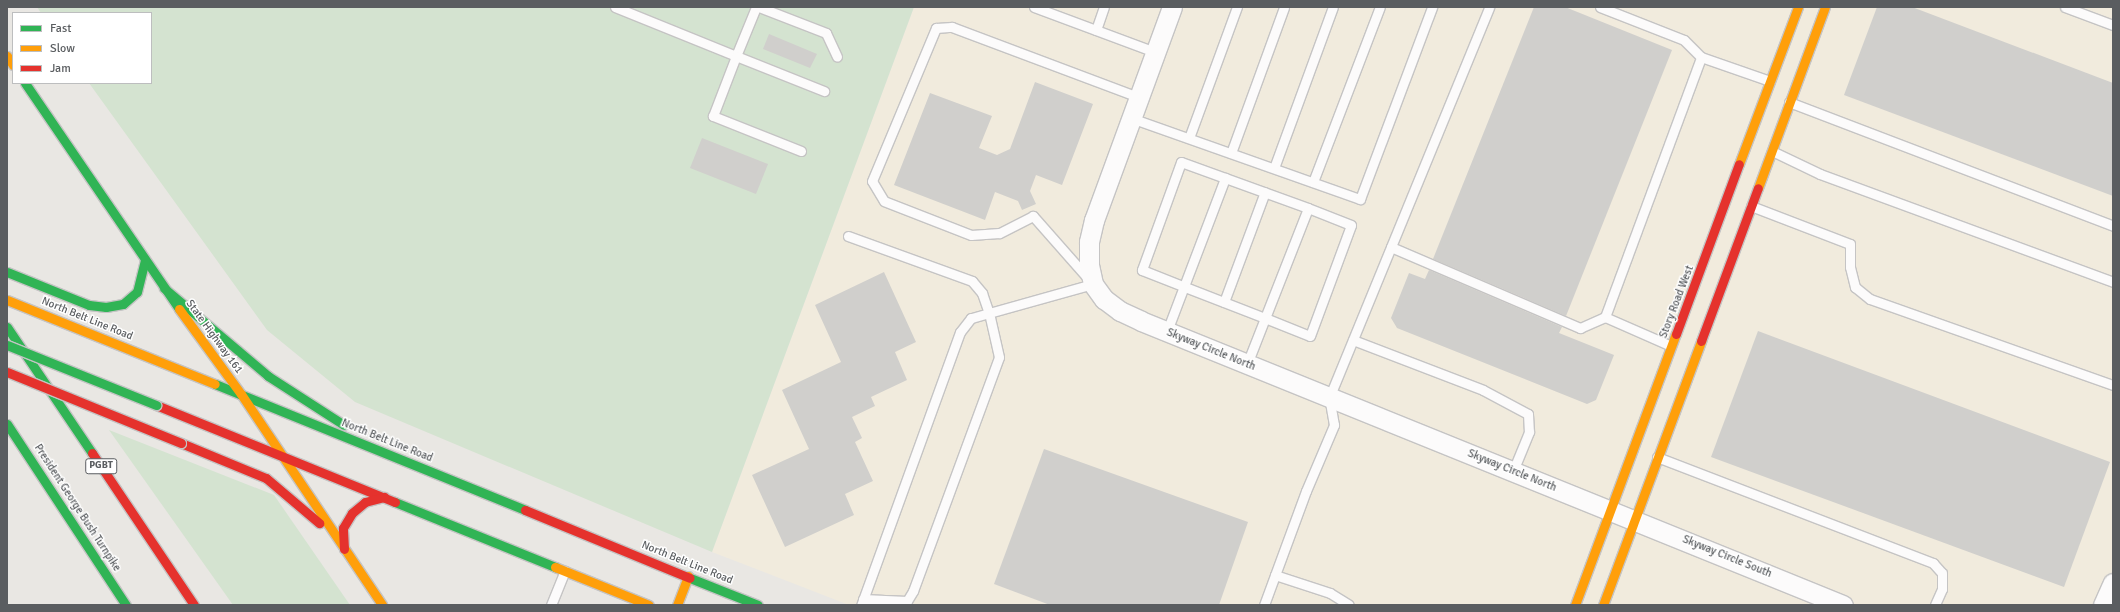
<!DOCTYPE html>
<html>
<head>
<meta charset="utf-8">
<style>
  body { margin:0 }
  #map { position:relative; width:2120px; height:612px; overflow:hidden; background:#e9e7e3; font-family:Signika,sans-serif }
  div>[style] { position:absolute }
  .commercial>* { inset:0; background:#f1ebdd }
  .green>* { inset:0; background:#d4e3d0 }
  .building>* { inset:0; background:#d0cfcc }
  .roads { filter:drop-shadow(1px 0 #c5c4c4) drop-shadow(-1px 0 #c5c4c4) drop-shadow(0 1px #c5c4c4) drop-shadow(0 -1px #c5c4c4) }
  .lane>* { height:9px; margin:-4.5px; padding:0 4.5px; transform-origin:4.5px; border-radius:4.5px; background:#fcfbfb }
  .street>* { height:19px; margin:-9.5px; padding:0 9.5px; transform-origin:9.5px; border-radius:9.5px; background:#fcfbfb }
  .fast>* { height:9px; margin:-4.5px; padding:0 4.5px; transform-origin:4.5px; border-radius:4.5px; background:#30b455 }
  .slow>* { height:9px; margin:-4.5px; padding:0 4.5px; transform-origin:4.5px; border-radius:4.5px; background:#ff9f0a }
  .jam>* { height:9px; margin:-4.5px; padding:0 4.5px; transform-origin:4.5px; border-radius:4.5px; background:#e5322d }
  .bridges { filter:drop-shadow(1px 0 #c4c4c4) drop-shadow(-1px 0 #c4c4c4) drop-shadow(0 1px #c4c4c4) drop-shadow(0 -1px #c4c4c4) }
  .fast-bridge>* { height:9px; margin:-4.5px; padding:0 4.5px; transform-origin:4.5px; border-radius:4.5px; background:#30b455 }
  .jam-bridge>* { height:9px; margin:-4.5px; padding:0 4.5px; transform-origin:4.5px; border-radius:4.5px; background:#e5322d }
  span { translate:-50% -50%; white-space:nowrap; text-align:center; line-height:1.15; -webkit-text-stroke:3px #fff; paint-order:stroke }
  .shield-label span { padding:1px 3px; background:#fff; border:1px solid; border-radius:3px; -webkit-text-stroke-width:0 }
  .shield-label { font-size:10px; color:#5a5d60; font-weight:700 }
  .street-label { font-size:11px; color:#5a5d60 }
  .frame { position:absolute; inset:0; border:8px solid #5a5d60; pointer-events:none }
  .legend { position:absolute; left:12px; top:12px; width:140px; height:72px; box-sizing:border-box; background:#fff; border:1px solid #bdbebf; margin:0; padding:5px 7px; list-style:none; font-size:12px; color:#5a5d60 }
  .legend li { display:flex; align-items:center; gap:8px; height:20px }
  .legend b { width:20px; border:1px solid #bdbebf }
</style>
</head>
<body>
<div id="map">
  <div class="commercial">
    <i style="clip-path:polygon(914px 7px,2113px 7px,2113px 605px,849px 605px,712px 552px)"></i>
  </div>
  <div class="green">
    <i style="clip-path:polygon(37px 7px,914px 7px,712px 552px,355px 402px,267px 330px,89px 83px,151px 83px,151px 13px,41px 13px)"></i>
    <i style="clip-path:polygon(109px 430px,274px 495px,350px 605px,233px 605px)"></i>
  </div>
  <div class="building">
    <i style="clip-path:polygon(1534px 7px,1565px 7px,1672px 50px,1566px 316px,1433px 259px)"></i>
    <i style="clip-path:polygon(1877px 7px,1912px 7px,2113px 83px,2113px 196px,1844px 95px)"></i>
    <i style="clip-path:polygon(769px 34px,817px 54px,810px 68px,763px 49px)"></i>
    <i style="clip-path:polygon(1035px 82px,1093px 104px,1062px 185px,1036px 175px,1030px 191px,1036px 204px,1022px 210px,1018px 201px,995px 192px,985px 220px,894px 185px,930px 93px,992px 116px,979px 148px,997px 155px,1010px 149px)"></i>
    <i style="clip-path:polygon(702px 138px,768px 164px,756px 194px,690px 168px)"></i>
    <i style="clip-path:polygon(1429px 270px,1562px 327px,1559px 333px,1614px 355px,1596px 400px,1587px 404px,1397px 328px,1391px 318px,1409px 273px,1425px 279px)"></i>
    <i style="clip-path:polygon(884px 272px,916px 342px,895px 352px,907px 380px,871px 397px,875px 406px,852px 417px,862px 438px,855px 442px,873px 481px,845px 494px,854px 515px,785px 547px,752px 475px,809px 449px,782px 390px,841px 362px,815px 305px)"></i>
    <i style="clip-path:polygon(1758px 331px,2110px 462px,2064px 587px,1711px 457px)"></i>
    <i style="clip-path:polygon(1044px 449px,1248px 522px,1219px 605px,1050px 605px,994px 584px)"></i>
  </div>
  <div class="roads">
    <div class="lane">
      <i style="left:615px;top:7px;width:131px;rotate:22deg"></i>
      <i style="left:736px;top:56px;width:53px;rotate:-67.8deg"></i>
      <i style="left:759px;top:7px;width:72px;rotate:21.2deg"></i>
      <i style="left:826px;top:33px;width:26px;rotate:65deg"></i>
      <i style="left:1034px;top:7px;width:129px;rotate:20.4deg"></i>
      <i style="left:1600px;top:7px;width:90px;rotate:21.4deg"></i>
      <i style="left:1684px;top:40px;width:24px;rotate:45deg"></i>
      <i style="left:1701px;top:57px;width:73px;rotate:19.2deg"></i>
      <i style="left:2065px;top:7px;width:51px;rotate:20.6deg"></i>
      <i style="left:1096px;top:30px;width:24px;rotate:-71deg"></i>
      <i style="left:1789px;top:102px;width:347px;rotate:20.9deg"></i>
      <i style="left:1131px;top:118px;width:243px;rotate:19.5deg"></i>
      <i style="left:1360px;top:199px;width:205px;rotate:-69.4deg"></i>
      <i style="left:1189px;top:138px;width:140px;rotate:-69.9deg"></i>
      <i style="left:801px;top:151px;width:95px;rotate:-158.3deg"></i>
      <i style="left:713px;top:116px;width:64px;rotate:-69deg"></i>
      <i style="left:736px;top:56px;width:95px;rotate:21.7deg"></i>
      <i style="left:1772px;top:151px;width:53px;rotate:25.6deg"></i>
      <i style="left:1820px;top:174px;width:312px;rotate:20.2deg"></i>
      <i style="left:1231px;top:153px;width:155px;rotate:-70deg"></i>
      <i style="left:1274px;top:168px;width:171px;rotate:-69.9deg"></i>
      <i style="left:1313px;top:182px;width:187px;rotate:-69.1deg"></i>
      <i style="left:1751px;top:206px;width:106px;rotate:21deg"></i>
      <i style="left:1850px;top:244px;width:23px;rotate:90deg"></i>
      <i style="left:1850px;top:267px;width:21px;rotate:76deg"></i>
      <i style="left:1855px;top:287px;width:19px;rotate:39deg"></i>
      <i style="left:1870px;top:299px;width:258px;rotate:19.5deg"></i>
      <i style="left:848px;top:236px;width:132px;rotate:19.9deg"></i>
      <i style="left:972px;top:281px;width:16px;rotate:50deg"></i>
      <i style="left:982px;top:293px;width:21px;rotate:71deg"></i>
      <i style="left:989px;top:313px;width:19px;rotate:164deg"></i>
      <i style="left:971px;top:318px;width:18px;rotate:128deg"></i>
      <i style="left:960px;top:332px;width:290px;rotate:109.9deg"></i>
      <i style="left:1391px;top:247px;width:206px;rotate:23.2deg"></i>
      <i style="left:1580px;top:328px;width:27px;rotate:-24deg"></i>
      <i style="left:1605px;top:317px;width:72px;rotate:23.7deg"></i>
      <i style="left:1224px;top:302px;width:117px;rotate:-69.6deg"></i>
      <i style="left:1605px;top:317px;width:277px;rotate:-69.7deg"></i>
      <i style="left:1167px;top:331px;width:164px;rotate:-69.2deg"></i>
      <i style="left:1353px;top:340px;width:139px;rotate:21deg"></i>
      <i style="left:1483px;top:390px;width:51px;rotate:28.1deg"></i>
      <i style="left:1528px;top:414px;width:18px;rotate:87deg"></i>
      <i style="left:1529px;top:432px;width:42px;rotate:112.3deg"></i>
      <i style="left:1247px;top:364px;width:49px;rotate:-68.6deg"></i>
      <i style="left:1265px;top:318px;width:118px;rotate:-68.6deg"></i>
      <i style="left:1308px;top:208px;width:135px;rotate:-160.1deg"></i>
      <i style="left:1181px;top:162px;width:115px;rotate:109.9deg"></i>
      <i style="left:1142px;top:270px;width:46px;rotate:21.6deg"></i>
      <i style="left:1185px;top:287px;width:86px;rotate:21.2deg"></i>
      <i style="left:1265px;top:318px;width:48px;rotate:21.8deg"></i>
      <i style="left:1310px;top:336px;width:118px;rotate:-69.7deg"></i>
      <i style="left:1351px;top:225px;width:46px;rotate:-158.4deg"></i>
      <i style="left:1657px;top:457px;width:296px;rotate:21deg"></i>
      <i style="left:1933px;top:563px;width:13px;rotate:48deg"></i>
      <i style="left:1942px;top:573px;width:16px;rotate:90deg"></i>
      <i style="left:1942px;top:589px;width:17px;rotate:114deg"></i>
      <i style="left:1275px;top:575px;width:58px;rotate:18.1deg"></i>
      <i style="left:1330px;top:593px;width:22px;rotate:32deg"></i>
      <i style="left:863px;top:599px;width:44px;rotate:2.6deg"></i>
      <i style="left:907px;top:601px;width:12px;rotate:-59deg"></i>
      <i style="left:913px;top:591px;width:249px;rotate:-69.8deg"></i>
      <i style="left:999px;top:357px;width:45px;rotate:-102.8deg"></i>
      <i style="left:989px;top:313px;width:108px;rotate:-15.6deg"></i>
      <i style="left:1093px;top:284px;width:91px;rotate:-131.4deg"></i>
      <i style="left:1033px;top:216px;width:38px;rotate:153deg"></i>
      <i style="left:999px;top:233px;width:28px;rotate:176deg"></i>
      <i style="left:971px;top:235px;width:93px;rotate:-158.7deg"></i>
      <i style="left:884px;top:201px;width:23px;rotate:-121deg"></i>
      <i style="left:872px;top:181px;width:166px;rotate:-67.3deg"></i>
      <i style="left:936px;top:28px;width:16px;rotate:-4deg"></i>
      <i style="left:952px;top:27px;width:199px;rotate:20.6deg"></i>
      <i style="left:551px;top:605px;width:37px;rotate:-68deg"></i>
      <i style="left:1264px;top:605px;width:121px;rotate:-69.8deg"></i>
      <i style="left:1306px;top:491px;width:72px;rotate:-67deg"></i>
      <i style="left:1334px;top:425px;width:27px;rotate:-100deg"></i>
      <i style="left:1329px;top:398px;width:422px;rotate:-67.7deg"></i>
    </div>
    <div class="street">
      <i style="left:1172px;top:7px;width:227px;rotate:110.1deg"></i>
      <i style="left:1094px;top:220px;width:23px;rotate:103deg"></i>
      <i style="left:1089px;top:242px;width:23px;rotate:90deg"></i>
      <i style="left:1089px;top:265px;width:19px;rotate:78deg"></i>
      <i style="left:1093px;top:284px;width:19px;rotate:54deg"></i>
      <i style="left:1104px;top:299px;width:20px;rotate:37deg"></i>
      <i style="left:1120px;top:311px;width:23px;rotate:25deg"></i>
      <i style="left:1141px;top:321px;width:757px;rotate:22.03deg"></i>
      <i style="left:2103px;top:605px;width:24px;rotate:-66deg"></i>
    </div>
    <div class="fast">
      <i style="left:25px;top:83px;width:273px;rotate:55.7deg"></i>
      <i style="left:7px;top:272px;width:88px;rotate:21.9deg"></i>
      <i style="left:89px;top:305px;width:17px;rotate:7deg"></i>
      <i style="left:106px;top:307px;width:17px;rotate:-10deg"></i>
      <i style="left:123px;top:304px;width:18px;rotate:-41deg"></i>
      <i style="left:137px;top:292px;width:33px;rotate:-76deg"></i>
      <i style="left:164px;top:288px;width:136px;rotate:40.2deg"></i>
      <i style="left:268px;top:376px;width:90px;rotate:32.8deg"></i>
      <i style="left:7px;top:327px;width:152px;rotate:56deg"></i>
      <i style="left:215px;top:384px;width:335px;rotate:22.1deg"></i>
      <i style="left:7px;top:424px;width:217px;rotate:56.7deg"></i>
      <i style="left:395px;top:502px;width:173px;rotate:22.1deg"></i>
      <i style="left:690px;top:578px;width:73px;rotate:21.7deg"></i>
    </div>
    <div class="slow">
      <i style="left:7px;top:56px;width:11px;rotate:56deg"></i>
      <i style="left:1739px;top:164px;width:168px;rotate:-69.4deg"></i>
      <i style="left:1758px;top:188px;width:193px;rotate:-69.7deg"></i>
      <i style="left:7px;top:300px;width:224px;rotate:22deg"></i>
      <i style="left:179px;top:309px;width:105px;rotate:53.9deg"></i>
      <i style="left:241px;top:394px;width:254px;rotate:56.2deg"></i>
      <i style="left:555px;top:567px;width:101px;rotate:22deg"></i>
      <i style="left:677px;top:605px;width:31px;rotate:-69deg"></i>
      <i style="left:1575px;top:605px;width:289px;rotate:-69.6deg"></i>
      <i style="left:1603px;top:605px;width:282px;rotate:-69.6deg"></i>
    </div>
    <div class="jam">
      <i style="left:1676px;top:334px;width:181px;rotate:-69.7deg"></i>
      <i style="left:1701px;top:341px;width:163px;rotate:-69.6deg"></i>
      <i style="left:156px;top:405px;width:258px;rotate:22.1deg"></i>
      <i style="left:181px;top:443px;width:92px;rotate:22.4deg"></i>
      <i style="left:266px;top:478px;width:70px;rotate:40.3deg"></i>
      <i style="left:92px;top:453px;width:183px;rotate:56.1deg"></i>
      <i style="left:525px;top:510px;width:178px;rotate:22.4deg"></i>
      <i style="left:344px;top:549px;width:21px;rotate:-93deg"></i>
      <i style="left:343px;top:528px;width:17px;rotate:-59deg"></i>
      <i style="left:352px;top:513px;width:17px;rotate:-40deg"></i>
      <i style="left:365px;top:502px;width:20px;rotate:-15deg"></i>
    </div>
  </div>
  <div class="bridges">
    <div class="fast-bridge">
      <i style="left:7px;top:345px;width:161px;rotate:21.9deg"></i>
    </div>
    <div class="jam-bridge">
      <i style="left:7px;top:372px;width:188px;rotate:22.2deg"></i>
    </div>
  </div>
  <div class="shield-label">
    <span style="left:101px;top:466px">PGBT</span>
  </div>
  <div class="street-label">
    <span style="left:1677px;top:302px;rotate:-69deg">Story Road West</span>
    <span style="left:87px;top:319px;rotate:22deg">North Belt Line Road</span>
    <span style="left:214px;top:337px;rotate:54deg">State Highway 161</span>
    <span style="left:1211px;top:350px;rotate:22deg">Skyway Circle North</span>
    <span style="left:387px;top:441px;rotate:22deg">North Belt Line Road</span>
    <span style="left:1512px;top:471px;rotate:22deg">Skyway Circle North</span>
    <span style="left:77px;top:508px;rotate:57deg">President George Bush Turnpike</span>
    <span style="left:1727px;top:557px;rotate:22deg">Skyway Circle South</span>
    <span style="left:687px;top:563px;rotate:22deg">North Belt Line Road</span>
  </div>
  <div class="frame"></div>
  <ul class="legend">
  <li><b style="height:5px;background:#30b455"></b>Fast</li>
  <li><b style="height:5px;background:#ff9f0a"></b>Slow</li>
  <li><b style="height:5px;background:#e5322d"></b>Jam</li>
  </ul>
</div>
</body>
</html>
